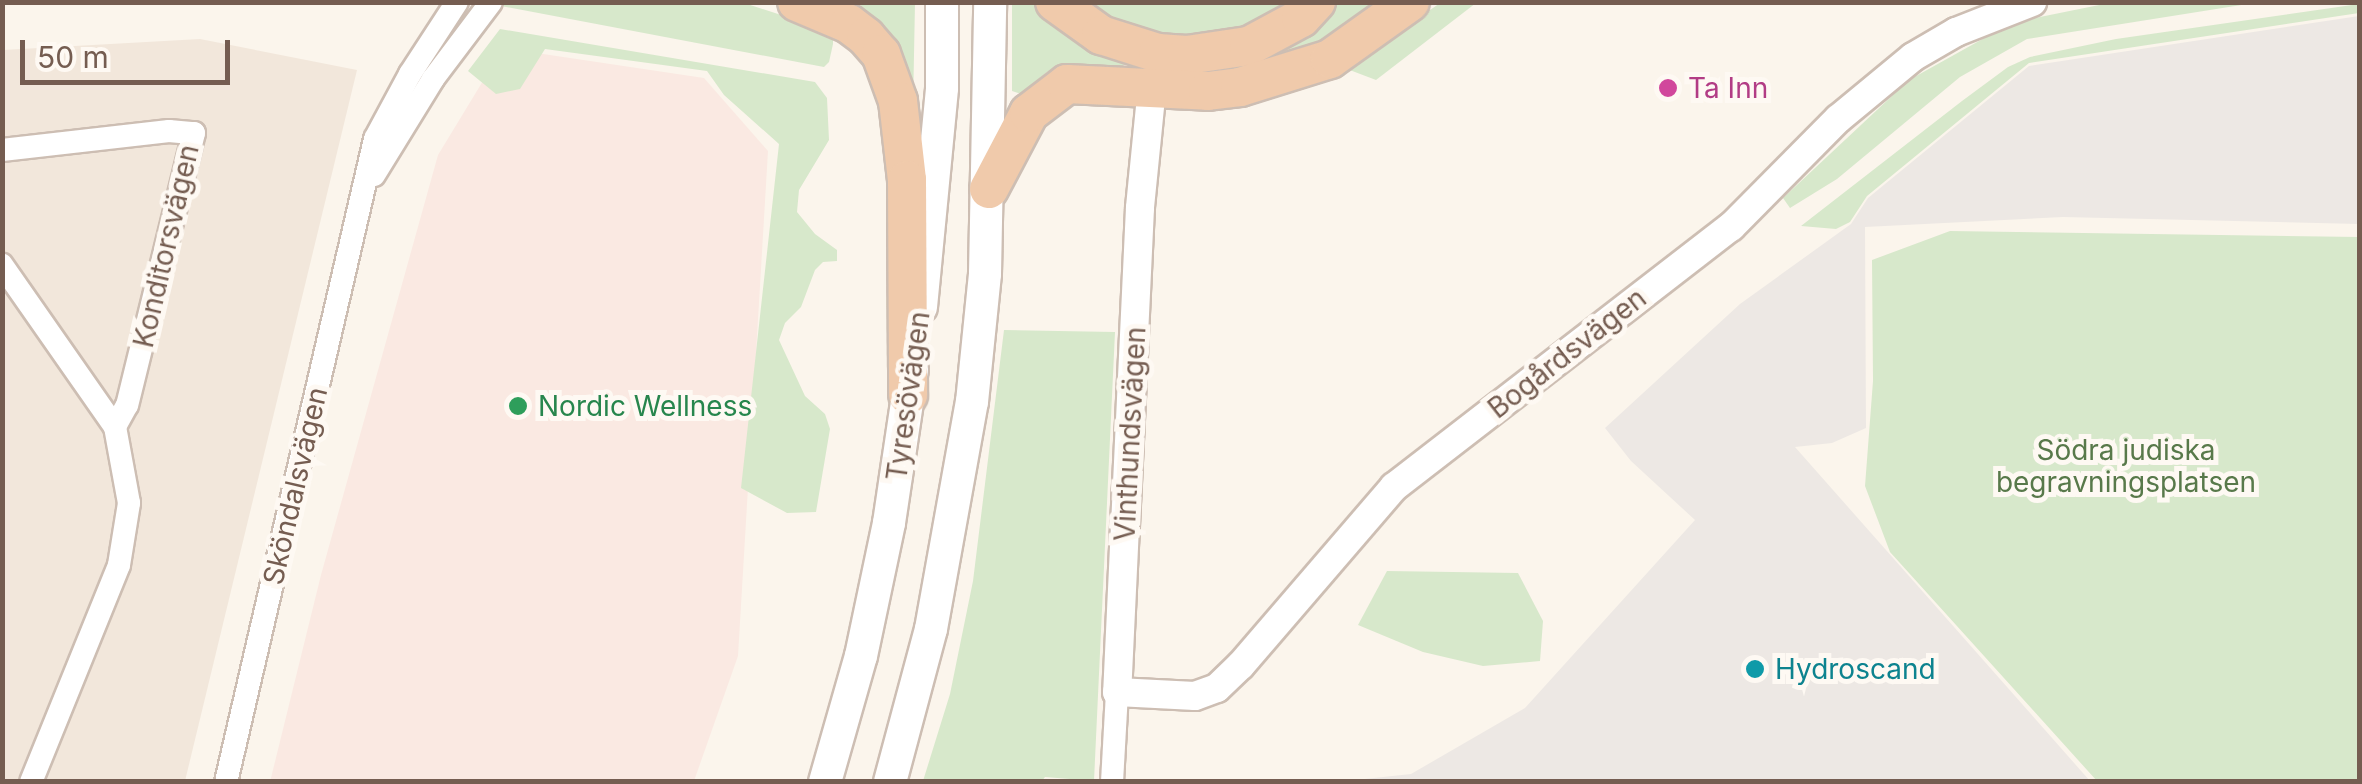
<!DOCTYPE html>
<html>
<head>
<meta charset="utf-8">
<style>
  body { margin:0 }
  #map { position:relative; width:2362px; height:784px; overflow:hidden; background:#fbf5ec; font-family:Inter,sans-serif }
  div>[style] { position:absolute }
  .residential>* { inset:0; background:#f2e7db }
  .commercial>* { inset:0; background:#fae9e2 }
  .industrial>* { inset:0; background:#ede8e4 }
  .green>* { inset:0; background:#d7e8cb }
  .roads { filter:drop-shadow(2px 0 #cdbeb3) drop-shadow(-2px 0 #cdbeb3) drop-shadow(0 2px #cdbeb3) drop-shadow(0 -2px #cdbeb3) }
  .minor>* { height:22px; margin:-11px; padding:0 11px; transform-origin:11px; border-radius:11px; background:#fff }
  .tertiary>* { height:28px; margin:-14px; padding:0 14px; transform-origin:14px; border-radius:14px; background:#fff }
  .secondary>* { height:32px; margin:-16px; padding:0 16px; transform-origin:16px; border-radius:16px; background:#fff }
  .trunk>* { height:38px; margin:-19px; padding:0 19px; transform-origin:19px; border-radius:19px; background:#f0caab }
  .dots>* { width:28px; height:28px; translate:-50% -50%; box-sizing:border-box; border:5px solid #fef9f3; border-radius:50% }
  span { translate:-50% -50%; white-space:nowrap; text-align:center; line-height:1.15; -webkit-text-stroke:10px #fef9f3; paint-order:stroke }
  .hotel-label { font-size:28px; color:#b23c85 }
  .left { translate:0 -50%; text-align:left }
  .street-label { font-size:28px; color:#755d51 }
  .leisure-label { font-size:28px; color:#27864d }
  .park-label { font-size:28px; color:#58794a }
  .culture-label { font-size:28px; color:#0d838f }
  .frame { position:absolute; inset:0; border:5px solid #755d51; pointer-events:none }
  .scale { position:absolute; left:20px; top:40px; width:210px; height:45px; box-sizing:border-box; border:5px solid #755d51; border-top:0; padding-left:12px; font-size:30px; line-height:35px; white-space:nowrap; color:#755d51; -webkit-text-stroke:8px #fef9f3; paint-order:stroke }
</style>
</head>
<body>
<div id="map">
  <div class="residential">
    <i style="clip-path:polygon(200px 39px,357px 70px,185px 781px,3px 782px,3px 50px)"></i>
  </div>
  <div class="commercial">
    <i style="clip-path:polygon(503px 48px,704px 78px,768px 151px,738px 656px,694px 781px,270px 782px,321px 575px,438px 155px)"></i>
  </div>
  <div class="industrial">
    <i style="clip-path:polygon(2359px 16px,2359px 224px,2063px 217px,1865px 227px,1866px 428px,1832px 443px,1795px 447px,2090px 781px,1346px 781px,1411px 774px,1525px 708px,1695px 520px,1631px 461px,1605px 428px,1740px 304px,1851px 224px,1868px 198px,2029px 66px)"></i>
  </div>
  <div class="green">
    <i style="clip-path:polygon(505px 2px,744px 3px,833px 32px,833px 44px,829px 62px,824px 67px,501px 6px)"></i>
    <i style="clip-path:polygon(2114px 2px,2254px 3px,2027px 39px,1960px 77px,1837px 179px,1790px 208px,1783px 198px,1909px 80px,1988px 36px,2035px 18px)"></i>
    <i style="clip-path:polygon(861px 3px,915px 3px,913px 107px,886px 31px,861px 10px)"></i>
    <i style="clip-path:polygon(1012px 3px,1037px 3px,1128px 60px,1123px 66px,1069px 66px,1047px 72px,1021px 94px,1012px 91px)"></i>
    <i style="clip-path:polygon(1080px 3px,1295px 3px,1232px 37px,1146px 38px)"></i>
    <i style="clip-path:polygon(1334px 3px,1384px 3px,1339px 36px,1252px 74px,1199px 76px,1189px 67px)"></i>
    <i style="clip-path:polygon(1440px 3px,1476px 3px,1376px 80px,1347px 69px)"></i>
    <i style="clip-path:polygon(2359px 4px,2359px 13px,2029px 63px,1867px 196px,1850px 222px,1836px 229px,1801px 226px,1962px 101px,2008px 67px,2030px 57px,2116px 39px)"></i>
    <i style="clip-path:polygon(500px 29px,815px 82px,827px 98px,829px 140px,799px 190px,797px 212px,815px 234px,837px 250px,837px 261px,823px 262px,815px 270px,801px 307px,785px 323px,779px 340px,805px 396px,825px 414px,830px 429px,816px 512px,787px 513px,741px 488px,779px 144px,724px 95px,707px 71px,545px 49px,520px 89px,496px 94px,468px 71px)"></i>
    <i style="clip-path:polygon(1950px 231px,2359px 237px,2359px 781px,2097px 781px,1890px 552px,1865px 486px,1873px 381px,1872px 260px)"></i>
    <i style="clip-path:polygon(1004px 330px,1115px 332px,1094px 781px,1045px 777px,1041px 782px,923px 781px,950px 694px,973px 581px)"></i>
    <i style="clip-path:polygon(1387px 571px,1518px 573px,1543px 621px,1540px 661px,1483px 666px,1423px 652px,1358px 625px)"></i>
  </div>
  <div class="roads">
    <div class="minor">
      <i style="left:2px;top:150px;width:168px;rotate:-6.5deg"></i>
      <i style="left:169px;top:131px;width:25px;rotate:5deg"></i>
      <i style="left:194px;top:133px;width:280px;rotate:103.8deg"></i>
      <i style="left:127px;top:405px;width:25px;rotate:119deg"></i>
      <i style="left:115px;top:427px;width:198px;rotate:-124.9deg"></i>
      <i style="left:374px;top:175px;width:113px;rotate:-58.4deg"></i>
      <i style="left:433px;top:79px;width:96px;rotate:-53deg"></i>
      <i style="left:31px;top:782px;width:234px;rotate:-67.9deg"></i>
      <i style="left:119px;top:565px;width:63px;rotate:-80.8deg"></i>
      <i style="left:129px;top:503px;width:77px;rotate:-100.4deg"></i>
      <i style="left:226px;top:782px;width:660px;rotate:-76.95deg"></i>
      <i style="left:375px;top:139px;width:74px;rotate:-61.7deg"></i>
      <i style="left:410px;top:74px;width:86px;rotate:-56.9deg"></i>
      <i style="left:1112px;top:782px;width:90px;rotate:-86.8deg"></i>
    </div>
    <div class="tertiary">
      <i style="left:1152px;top:87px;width:122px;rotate:95.7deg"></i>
      <i style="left:1140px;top:208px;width:485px;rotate:92.7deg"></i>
      <i style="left:1117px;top:692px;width:78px;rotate:2.9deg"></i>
      <i style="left:1195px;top:696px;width:23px;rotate:-20deg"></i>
      <i style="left:1217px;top:688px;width:33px;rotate:-44deg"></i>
      <i style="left:1241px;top:665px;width:235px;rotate:-49.3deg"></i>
      <i style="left:1394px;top:487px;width:426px;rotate:-37.7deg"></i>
      <i style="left:1731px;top:227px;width:152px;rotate:-45.3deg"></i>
      <i style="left:1838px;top:119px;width:97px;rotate:-39.6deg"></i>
      <i style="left:1913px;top:57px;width:50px;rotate:-30.2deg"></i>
      <i style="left:1956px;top:32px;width:82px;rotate:-21.5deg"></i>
    </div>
    <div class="secondary">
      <i style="left:921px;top:307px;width:220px;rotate:-84.5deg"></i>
      <i style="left:942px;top:88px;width:86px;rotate:-90deg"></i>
      <i style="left:825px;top:782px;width:131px;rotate:-74.1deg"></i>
      <i style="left:861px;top:656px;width:136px;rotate:-78.1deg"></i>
      <i style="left:889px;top:523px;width:155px;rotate:-81.5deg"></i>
      <i style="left:890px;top:782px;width:158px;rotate:-75deg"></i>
      <i style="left:931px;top:629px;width:231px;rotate:-79.8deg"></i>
      <i style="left:972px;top:402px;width:129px;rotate:-84.2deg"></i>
      <i style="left:985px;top:274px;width:272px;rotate:-88.9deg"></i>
    </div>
    <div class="trunk">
      <i style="left:797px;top:2px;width:56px;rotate:22.9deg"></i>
      <i style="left:849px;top:24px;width:21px;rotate:37deg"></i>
      <i style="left:866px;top:37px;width:23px;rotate:49deg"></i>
      <i style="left:881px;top:54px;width:50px;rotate:70.1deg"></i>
      <i style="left:898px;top:101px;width:80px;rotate:83.5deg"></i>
      <i style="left:907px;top:180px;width:215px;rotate:89.7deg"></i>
      <i style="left:1055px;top:2px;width:57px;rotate:35.7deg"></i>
      <i style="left:1101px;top:35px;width:60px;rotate:17.5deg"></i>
      <i style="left:1158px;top:53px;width:29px;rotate:4deg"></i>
      <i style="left:1187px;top:55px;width:63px;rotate:-8.3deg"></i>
      <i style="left:1249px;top:46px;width:59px;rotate:-28.3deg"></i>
      <i style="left:1301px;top:18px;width:22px;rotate:-47deg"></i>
      <i style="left:989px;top:189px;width:86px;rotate:-62.2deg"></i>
      <i style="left:1029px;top:113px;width:48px;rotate:-37.3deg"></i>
      <i style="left:1067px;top:84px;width:141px;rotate:2.8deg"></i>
      <i style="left:1208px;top:91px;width:32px;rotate:-7deg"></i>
      <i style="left:1240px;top:87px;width:94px;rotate:-17.3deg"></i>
      <i style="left:1330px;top:59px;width:98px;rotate:-35.5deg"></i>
    </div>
  </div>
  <div class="dots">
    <i style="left:1668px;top:88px;background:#d1479c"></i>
    <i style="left:518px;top:406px;background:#2e9e5b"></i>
    <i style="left:1755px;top:669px;background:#0f9aa8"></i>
  </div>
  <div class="hotel-label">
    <span class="left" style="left:1688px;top:88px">Ta Inn</span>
  </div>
  <div class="street-label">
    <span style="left:166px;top:246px;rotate:-77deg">Konditorsvägen</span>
    <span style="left:1567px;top:353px;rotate:-38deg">Bogårdsvägen</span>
    <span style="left:908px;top:396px;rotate:-82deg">Tyresövägen</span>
    <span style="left:1130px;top:434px;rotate:-87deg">Vinthundsvägen</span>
    <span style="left:295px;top:486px;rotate:-77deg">Sköndalsvägen</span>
  </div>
  <div class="leisure-label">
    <span class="left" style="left:538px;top:406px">Nordic Wellness</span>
  </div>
  <div class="park-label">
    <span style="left:2126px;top:466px">Södra judiska<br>begravningsplatsen</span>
  </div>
  <div class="culture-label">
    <span class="left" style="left:1775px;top:669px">Hydroscand</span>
  </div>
  <div class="frame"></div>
  <div class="scale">50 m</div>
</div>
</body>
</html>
